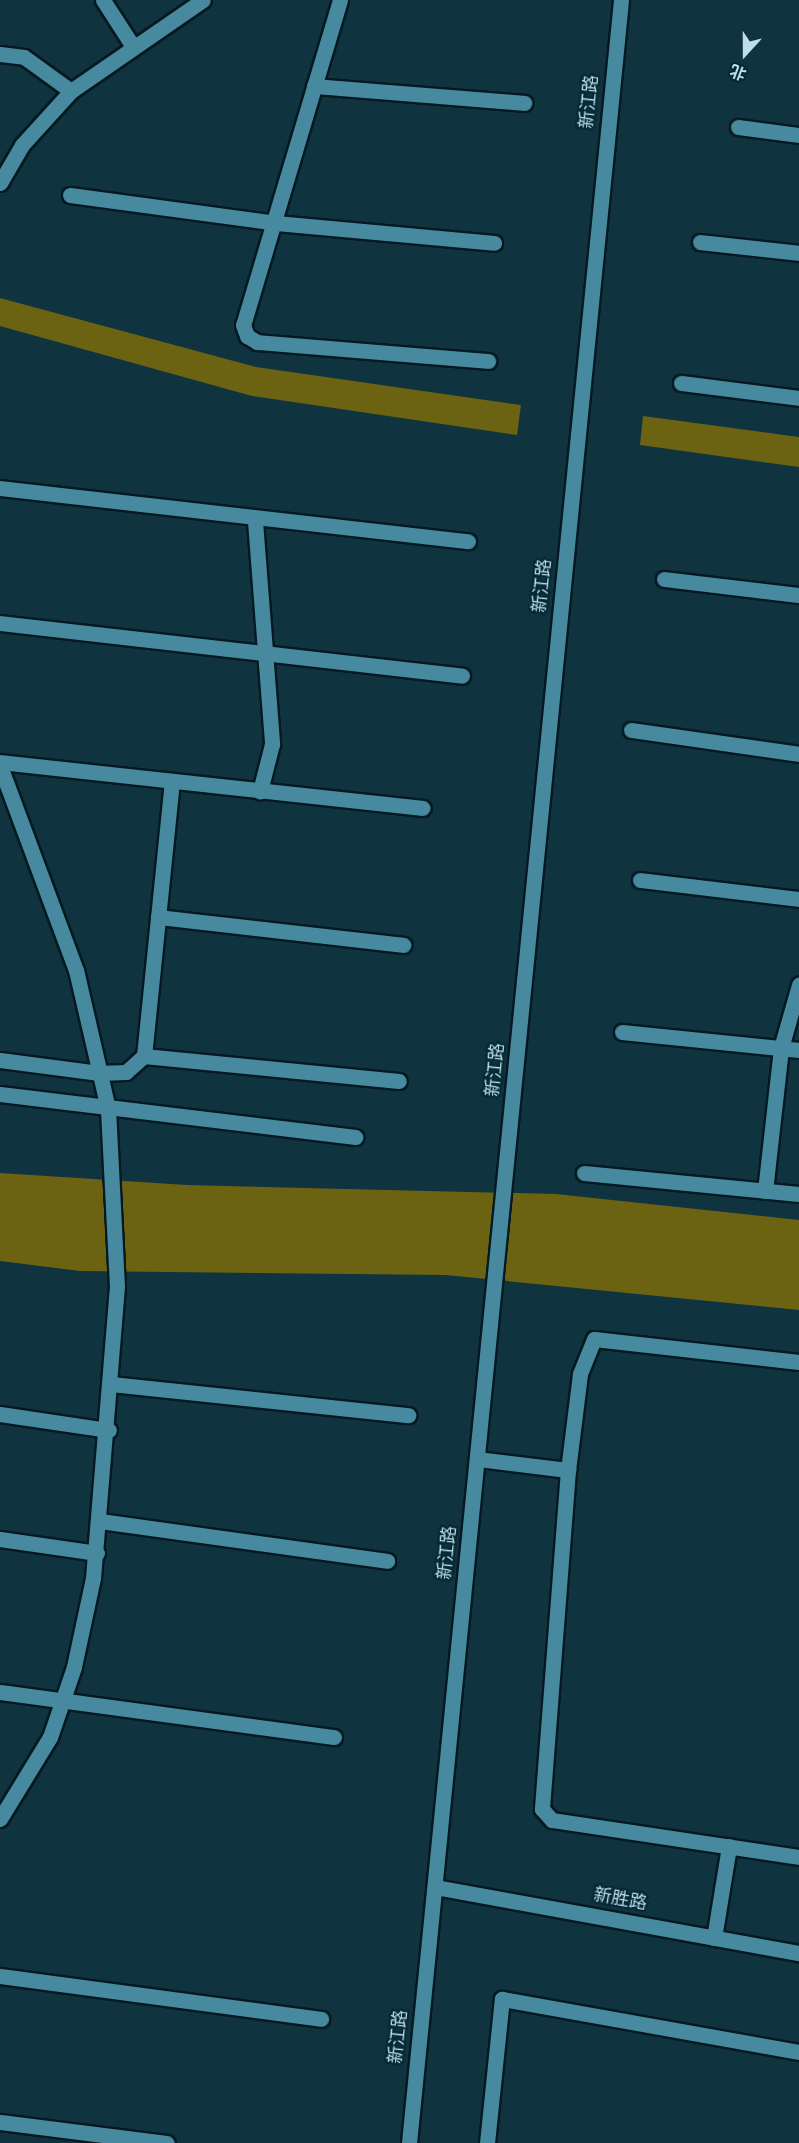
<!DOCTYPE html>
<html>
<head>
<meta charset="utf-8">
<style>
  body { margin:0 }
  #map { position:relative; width:799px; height:2143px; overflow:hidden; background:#0f333f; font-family:Overpass,"Noto Sans SC",sans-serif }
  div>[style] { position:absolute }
  .water>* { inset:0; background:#6b6212 }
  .roads { filter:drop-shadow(2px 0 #051920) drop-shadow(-2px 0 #051920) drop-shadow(0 2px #051920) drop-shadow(0 -2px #051920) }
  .minor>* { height:15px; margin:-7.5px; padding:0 7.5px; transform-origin:7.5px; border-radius:7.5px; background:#478aa0 }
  span { translate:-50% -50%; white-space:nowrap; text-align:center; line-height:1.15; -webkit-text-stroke:4.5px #042934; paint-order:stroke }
  .street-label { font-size:18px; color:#bedeea }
  .north { position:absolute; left:715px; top:24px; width:60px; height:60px; -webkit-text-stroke:4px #042934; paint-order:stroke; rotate:201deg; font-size:16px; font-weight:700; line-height:24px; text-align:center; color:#bedeea }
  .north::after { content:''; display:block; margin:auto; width:21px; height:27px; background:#bedeea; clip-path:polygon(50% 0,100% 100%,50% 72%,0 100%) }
</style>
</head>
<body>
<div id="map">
  <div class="water">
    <i style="clip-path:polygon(0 298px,256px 367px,521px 405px,517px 435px,252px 396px,0 326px)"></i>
    <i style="clip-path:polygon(643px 416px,799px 437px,799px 467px,640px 445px)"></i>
    <i style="clip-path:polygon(0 1173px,187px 1185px,556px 1194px,799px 1220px,799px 1310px,446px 1275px,80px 1271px,0 1261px)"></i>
  </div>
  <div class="roads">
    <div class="minor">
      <i style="left:103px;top:0;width:54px;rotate:57.2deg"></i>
      <i style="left:340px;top:0;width:339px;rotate:106.6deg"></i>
      <i style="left:243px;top:325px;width:12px;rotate:70deg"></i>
      <i style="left:247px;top:336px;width:12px;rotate:31deg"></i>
      <i style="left:257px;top:342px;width:232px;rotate:4.7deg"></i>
      <i style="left:0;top:54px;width:24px;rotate:7deg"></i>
      <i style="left:24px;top:57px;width:58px;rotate:35.9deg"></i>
      <i style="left:314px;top:86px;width:211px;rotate:4.6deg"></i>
      <i style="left:738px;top:127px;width:62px;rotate:7.5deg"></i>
      <i style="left:0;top:183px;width:44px;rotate:-59.9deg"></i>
      <i style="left:22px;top:145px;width:73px;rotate:-47.8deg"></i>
      <i style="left:71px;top:91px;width:160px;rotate:-34.6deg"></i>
      <i style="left:70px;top:195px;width:208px;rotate:7.7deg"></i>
      <i style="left:276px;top:223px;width:219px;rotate:5.2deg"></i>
      <i style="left:700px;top:242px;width:100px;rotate:6.3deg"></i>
      <i style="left:681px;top:383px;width:119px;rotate:7.2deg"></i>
      <i style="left:0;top:488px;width:471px;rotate:6.5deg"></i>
      <i style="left:255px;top:521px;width:224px;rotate:85.6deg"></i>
      <i style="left:272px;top:744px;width:49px;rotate:104.3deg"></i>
      <i style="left:664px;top:579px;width:136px;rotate:6.8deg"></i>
      <i style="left:0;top:623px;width:465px;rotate:6.5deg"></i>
      <i style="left:631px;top:730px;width:170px;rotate:8.1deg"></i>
      <i style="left:0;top:762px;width:425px;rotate:6.2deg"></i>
      <i style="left:0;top:766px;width:218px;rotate:69.6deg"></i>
      <i style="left:76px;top:970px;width:143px;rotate:77deg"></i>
      <i style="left:108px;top:1109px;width:177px;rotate:87.1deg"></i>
      <i style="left:117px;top:1286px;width:293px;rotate:94.7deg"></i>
      <i style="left:93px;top:1578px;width:91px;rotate:102.1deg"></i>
      <i style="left:74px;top:1667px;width:74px;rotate:108.9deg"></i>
      <i style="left:50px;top:1737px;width:96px;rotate:121.4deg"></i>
      <i style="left:640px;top:880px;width:160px;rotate:6.8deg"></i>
      <i style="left:158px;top:917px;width:247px;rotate:6.5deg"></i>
      <i style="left:622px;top:1032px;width:178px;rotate:5.8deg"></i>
      <i style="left:144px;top:1056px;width:256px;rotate:5.6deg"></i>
      <i style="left:0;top:1060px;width:100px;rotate:7.5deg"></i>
      <i style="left:99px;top:1073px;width:27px;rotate:-2deg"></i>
      <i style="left:126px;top:1072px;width:24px;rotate:-42deg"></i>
      <i style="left:144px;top:1056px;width:276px;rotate:-84.2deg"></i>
      <i style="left:0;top:1094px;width:358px;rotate:6.9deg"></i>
      <i style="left:584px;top:1173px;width:216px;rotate:5.6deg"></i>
      <i style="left:765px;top:1191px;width:144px;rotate:-83.6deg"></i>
      <i style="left:781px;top:1048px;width:66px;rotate:-74.1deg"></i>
      <i style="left:799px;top:1362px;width:206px;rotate:-173.6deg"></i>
      <i style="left:594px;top:1339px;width:38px;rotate:112deg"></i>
      <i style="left:580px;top:1374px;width:97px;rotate:97.1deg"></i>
      <i style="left:568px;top:1470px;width:340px;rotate:94.4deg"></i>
      <i style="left:542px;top:1809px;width:15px;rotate:48deg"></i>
      <i style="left:552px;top:1820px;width:250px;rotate:8.5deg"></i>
      <i style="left:111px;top:1384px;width:299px;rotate:6deg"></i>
      <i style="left:0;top:1414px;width:110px;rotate:8.4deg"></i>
      <i style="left:478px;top:1459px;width:91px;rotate:7deg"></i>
      <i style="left:100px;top:1521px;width:290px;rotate:7.9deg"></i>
      <i style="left:0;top:1539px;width:98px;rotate:8.2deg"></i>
      <i style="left:0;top:1692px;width:337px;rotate:7.7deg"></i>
      <i style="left:435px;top:1887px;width:370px;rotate:10.3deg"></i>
      <i style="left:714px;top:1938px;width:93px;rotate:-80.7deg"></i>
      <i style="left:0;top:1976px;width:324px;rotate:7.6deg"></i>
      <i style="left:0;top:2122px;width:168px;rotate:7.2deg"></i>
      <i style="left:409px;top:2143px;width:2153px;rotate:-84.35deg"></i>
      <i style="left:487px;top:2143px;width:145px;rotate:-84.1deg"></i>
      <i style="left:502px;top:1999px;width:302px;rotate:10.1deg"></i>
    </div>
  </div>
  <div class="street-label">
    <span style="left:591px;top:102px;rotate:-84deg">新江路</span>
    <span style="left:544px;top:586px;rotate:-84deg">新江路</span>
    <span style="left:497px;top:1070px;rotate:-84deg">新江路</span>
    <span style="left:449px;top:1553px;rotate:-84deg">新江路</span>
    <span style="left:620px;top:1901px;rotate:10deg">新胜路</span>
    <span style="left:400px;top:2037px;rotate:-84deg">新江路</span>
  </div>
  <div class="north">北</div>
</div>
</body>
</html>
